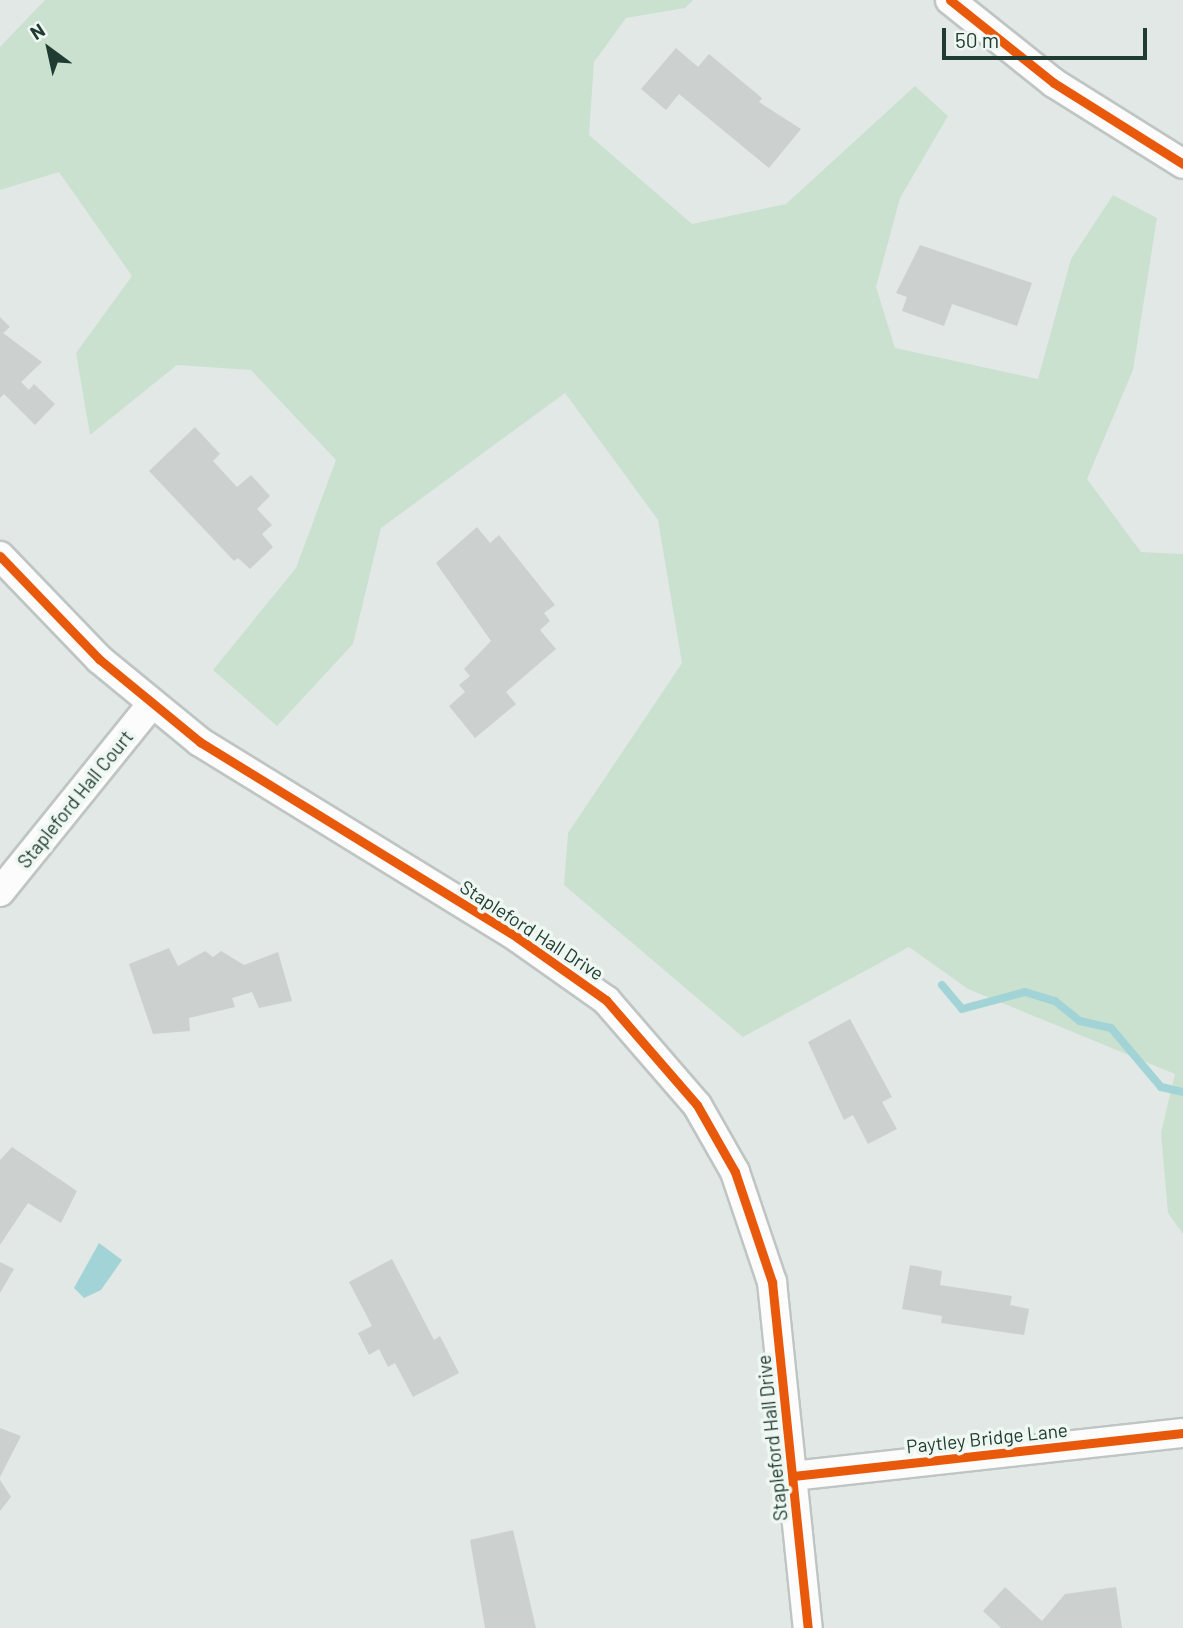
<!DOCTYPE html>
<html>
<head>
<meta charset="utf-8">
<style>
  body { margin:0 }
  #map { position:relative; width:1183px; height:1628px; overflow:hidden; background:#e2e8e5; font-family:Barlow,sans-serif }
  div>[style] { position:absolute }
  .green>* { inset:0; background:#cae1d0 }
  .water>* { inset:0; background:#a2d4d7 }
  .stream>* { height:8px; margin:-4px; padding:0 4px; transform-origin:4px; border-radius:4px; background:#a2d4d7 }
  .building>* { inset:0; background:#ccd1cf }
  .roads { filter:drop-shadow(2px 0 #bfc5c2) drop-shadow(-2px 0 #bfc5c2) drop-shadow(0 2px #bfc5c2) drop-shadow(0 -2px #bfc5c2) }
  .minor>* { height:28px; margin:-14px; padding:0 14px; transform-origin:14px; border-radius:14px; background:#fbfcfb }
  .cycleway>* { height:9px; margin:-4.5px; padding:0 4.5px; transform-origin:4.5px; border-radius:4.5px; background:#e8590c }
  span { translate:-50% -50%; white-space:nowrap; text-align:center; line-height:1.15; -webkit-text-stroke:7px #eff7f3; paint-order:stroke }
  .street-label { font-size:19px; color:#203b31 }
  .north { position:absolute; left:14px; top:14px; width:70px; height:70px; -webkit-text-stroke:5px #eff7f3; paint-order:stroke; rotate:327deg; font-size:19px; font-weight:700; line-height:28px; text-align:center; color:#203b31 }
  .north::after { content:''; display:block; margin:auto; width:24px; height:32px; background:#203b31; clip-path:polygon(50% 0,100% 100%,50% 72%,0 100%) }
  .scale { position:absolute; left:942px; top:28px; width:205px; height:32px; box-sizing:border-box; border:4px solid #203b31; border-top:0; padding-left:9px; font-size:21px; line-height:24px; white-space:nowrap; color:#203b31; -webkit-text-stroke:5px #eff7f3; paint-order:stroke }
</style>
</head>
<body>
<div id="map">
  <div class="green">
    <i style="clip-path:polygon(45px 0,693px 0,685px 8px,626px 18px,594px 62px,589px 135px,692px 224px,786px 204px,915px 86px,948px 116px,900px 198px,876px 287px,895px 348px,1038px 379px,1071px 259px,1113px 195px,1157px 218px,1133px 370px,1087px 479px,1141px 552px,1183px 554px,1183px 1234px,1168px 1213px,1161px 1133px,1175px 1074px,968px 989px,909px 947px,743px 1037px,564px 885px,568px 833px,682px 663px,658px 520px,565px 393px,381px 528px,353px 644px,277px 726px,213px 670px,296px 568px,336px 460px,251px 370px,177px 365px,90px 435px,76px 353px,132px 276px,59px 172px,0 190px,0 47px)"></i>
  </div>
  <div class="water">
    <i style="clip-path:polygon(99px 1243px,122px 1260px,101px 1290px,84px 1298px,74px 1288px)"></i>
  </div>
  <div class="stream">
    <i style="left:942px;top:985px;width:31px;rotate:50deg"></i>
    <i style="left:962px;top:1009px;width:65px;rotate:-15.1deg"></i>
    <i style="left:1025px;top:992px;width:31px;rotate:17deg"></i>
    <i style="left:1055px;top:1001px;width:32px;rotate:39deg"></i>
    <i style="left:1080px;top:1021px;width:32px;rotate:13deg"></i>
    <i style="left:1111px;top:1028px;width:77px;rotate:49.7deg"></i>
    <i style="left:1161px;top:1087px;width:23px;rotate:13deg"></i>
  </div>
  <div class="building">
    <i style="clip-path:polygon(676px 48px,698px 67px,709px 54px,762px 98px,759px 102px,801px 129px,769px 168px,679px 94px,666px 110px,641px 89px)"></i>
    <i style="clip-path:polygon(920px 245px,1032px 283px,1017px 326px,952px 304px,944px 326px,902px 311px,907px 297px,896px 293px)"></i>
    <i style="clip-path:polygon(0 317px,10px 327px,3px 333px,42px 362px,21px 382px,29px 390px,34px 384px,55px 404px,35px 425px,4px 394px,0 398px)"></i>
    <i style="clip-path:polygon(195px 427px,220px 454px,213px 461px,237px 487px,251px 475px,270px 496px,257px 509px,272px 525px,262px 534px,273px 547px,250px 569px,238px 558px,234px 561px,149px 471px)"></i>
    <i style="clip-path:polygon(477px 527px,490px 543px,499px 535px,555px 605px,544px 613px,550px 621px,540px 630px,556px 649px,506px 692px,516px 704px,475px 738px,449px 706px,465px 692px,459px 685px,470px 676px,464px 669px,491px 641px,436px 563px)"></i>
    <i style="clip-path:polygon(169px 948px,178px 966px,205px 951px,213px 957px,221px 951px,244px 965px,278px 952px,292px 1001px,259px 1008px,252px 992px,232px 998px,235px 1007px,189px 1018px,190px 1031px,153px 1034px,129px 964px)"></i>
    <i style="clip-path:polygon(850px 1019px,892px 1097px,882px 1102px,897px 1129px,868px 1144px,853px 1115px,844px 1120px,808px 1042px)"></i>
    <i style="clip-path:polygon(12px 1147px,77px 1191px,61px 1223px,28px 1203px,0 1245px,0 1160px)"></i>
    <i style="clip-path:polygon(392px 1259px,434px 1340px,440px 1336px,459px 1373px,413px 1397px,395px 1363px,388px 1367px,379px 1349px,369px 1355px,358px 1333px,372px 1326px,349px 1282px)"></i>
    <i style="clip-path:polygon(0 1262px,14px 1269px,0 1293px)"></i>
    <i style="clip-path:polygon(910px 1265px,942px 1271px,940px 1285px,1012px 1296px,1010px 1305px,1029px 1309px,1024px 1335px,941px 1323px,942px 1316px,902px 1309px)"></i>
    <i style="clip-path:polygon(0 1428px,21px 1436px,0 1477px)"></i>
    <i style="clip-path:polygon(0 1480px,11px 1497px,0 1511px)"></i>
    <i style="clip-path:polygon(513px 1530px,536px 1628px,485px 1628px,470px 1540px)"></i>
    <i style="clip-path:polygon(1005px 1587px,1042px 1621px,1065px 1594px,1116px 1587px,1122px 1628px,1001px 1628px,983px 1611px)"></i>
  </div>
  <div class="roads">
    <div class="minor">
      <i style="left:950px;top:0;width:133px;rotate:38.6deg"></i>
      <i style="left:1054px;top:83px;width:152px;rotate:32.1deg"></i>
      <i style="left:0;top:556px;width:143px;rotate:46.1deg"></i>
      <i style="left:99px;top:659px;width:131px;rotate:39.4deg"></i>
      <i style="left:200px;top:742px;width:374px;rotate:31.6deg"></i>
      <i style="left:518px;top:938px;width:108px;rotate:35.2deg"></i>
      <i style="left:606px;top:1000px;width:139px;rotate:49.1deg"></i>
      <i style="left:697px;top:1105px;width:77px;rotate:60.4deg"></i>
      <i style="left:735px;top:1172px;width:116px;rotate:71.4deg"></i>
      <i style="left:772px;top:1282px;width:348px;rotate:84.1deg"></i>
      <i style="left:0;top:892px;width:240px;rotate:-51.1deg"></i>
      <i style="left:793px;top:1476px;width:392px;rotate:-6.3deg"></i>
    </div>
  </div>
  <div class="cycleway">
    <i style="left:950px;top:0;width:133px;rotate:38.6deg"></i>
    <i style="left:1054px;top:83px;width:152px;rotate:32.1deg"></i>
    <i style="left:0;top:556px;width:143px;rotate:46.1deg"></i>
    <i style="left:99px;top:659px;width:131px;rotate:39.4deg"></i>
    <i style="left:200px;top:742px;width:374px;rotate:31.6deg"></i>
    <i style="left:518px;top:938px;width:108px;rotate:35.2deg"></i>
    <i style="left:606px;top:1000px;width:139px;rotate:49.1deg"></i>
    <i style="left:697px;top:1105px;width:77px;rotate:60.4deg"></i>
    <i style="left:735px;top:1172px;width:116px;rotate:71.4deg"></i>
    <i style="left:772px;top:1282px;width:348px;rotate:84.1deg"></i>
    <i style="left:793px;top:1476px;width:392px;rotate:-6.3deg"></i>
  </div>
  <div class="street-label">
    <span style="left:75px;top:799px;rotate:-51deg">Stapleford Hall Court</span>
    <span style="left:532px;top:930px;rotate:33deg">Stapleford Hall Drive</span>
    <span style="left:772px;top:1438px;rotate:-96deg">Stapleford Hall Drive</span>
    <span style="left:987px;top:1438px;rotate:-6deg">Paytley Bridge Lane</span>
  </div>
  <div class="north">N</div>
  <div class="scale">50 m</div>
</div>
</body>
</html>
